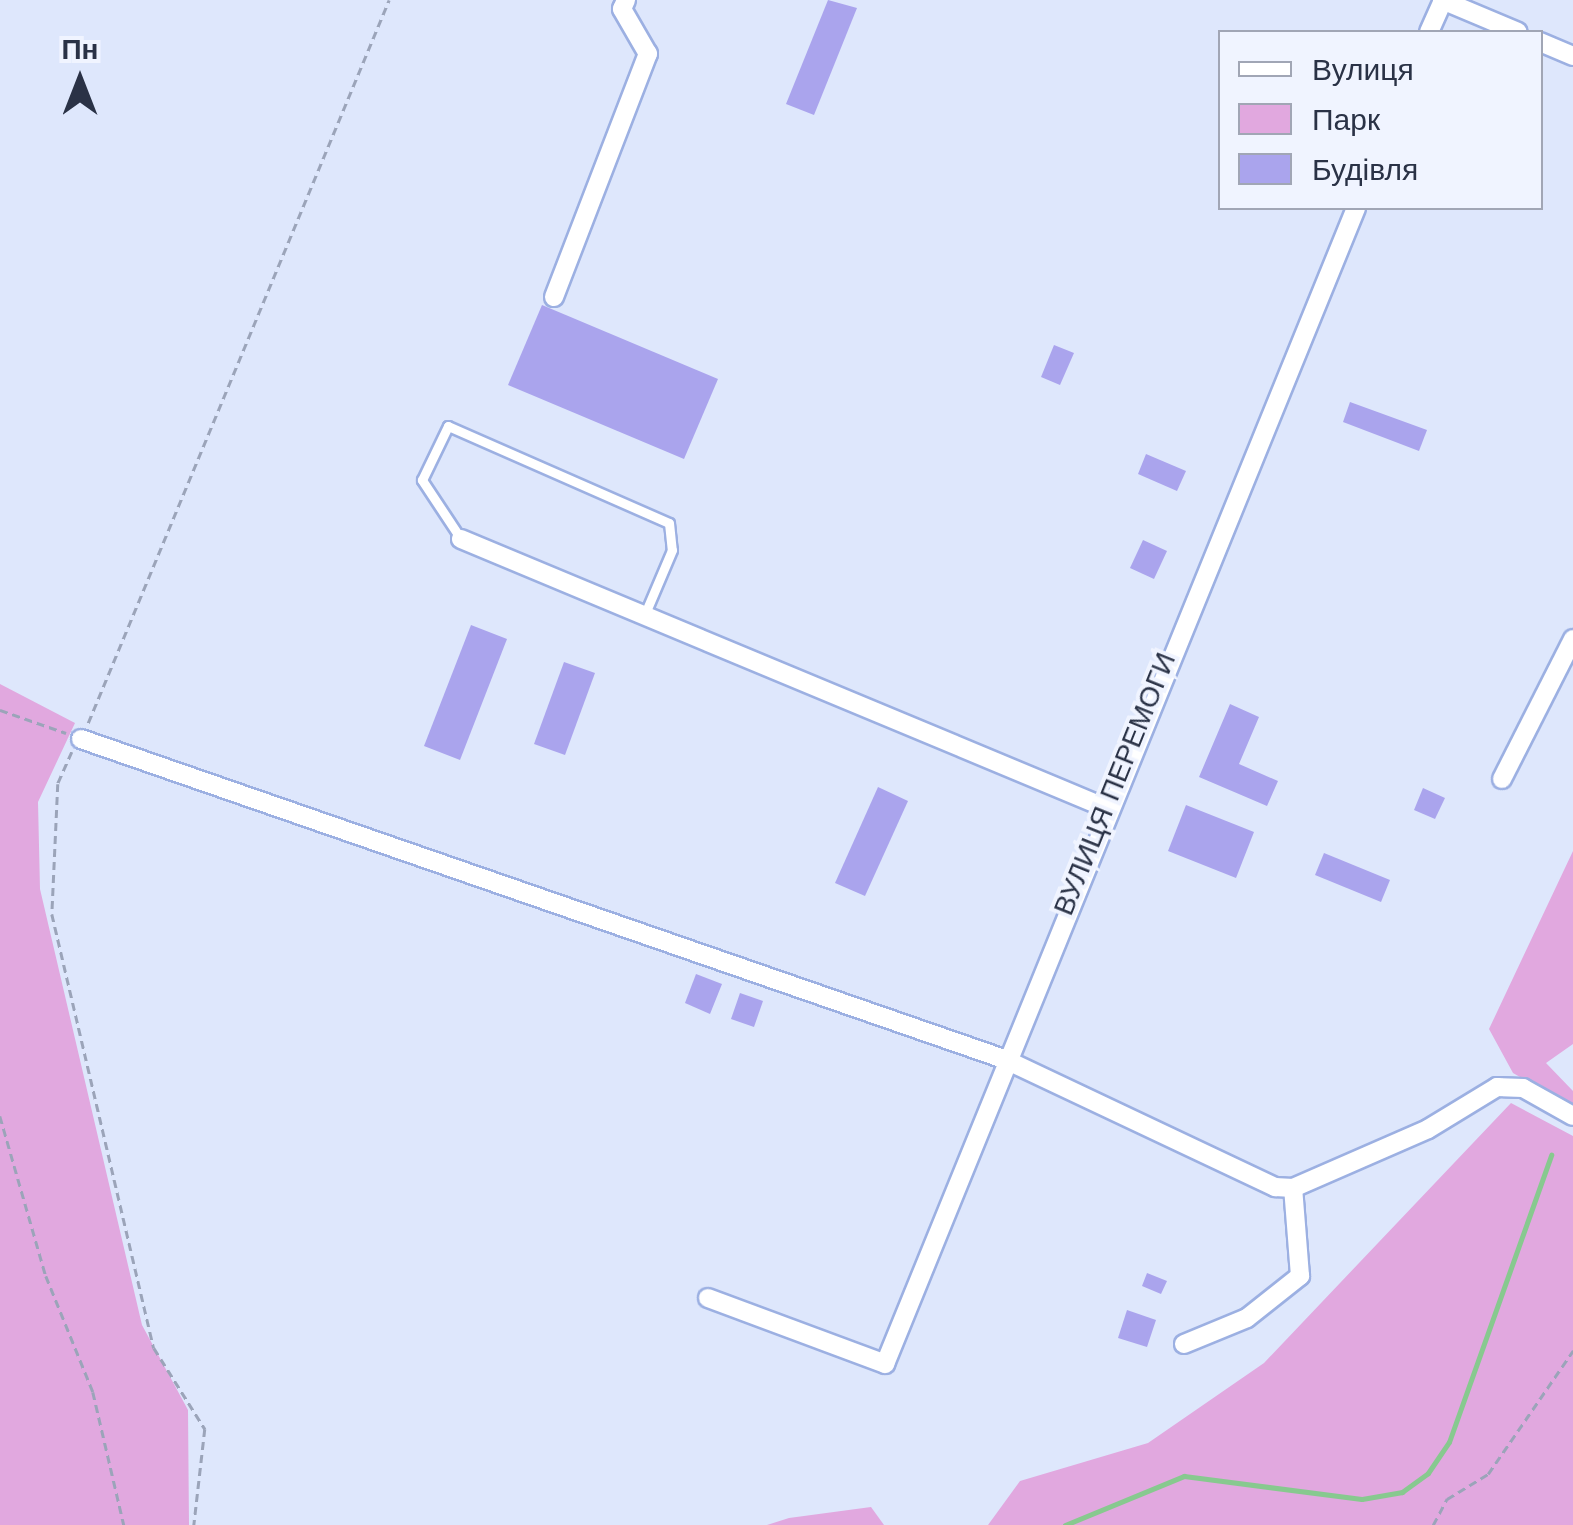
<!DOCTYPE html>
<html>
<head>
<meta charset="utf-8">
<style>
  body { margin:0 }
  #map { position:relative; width:1573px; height:1525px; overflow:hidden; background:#dee7fc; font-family:"Work Sans",sans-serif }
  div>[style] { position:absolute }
  .green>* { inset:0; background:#e1a8df }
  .stream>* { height:5px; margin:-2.5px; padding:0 2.5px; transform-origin:2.5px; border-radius:2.5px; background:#87c98f }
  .building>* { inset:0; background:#aaa4ed }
  .path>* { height:2.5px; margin-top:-1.25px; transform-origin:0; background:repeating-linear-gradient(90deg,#9ba4b9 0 8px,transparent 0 13px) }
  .roads { filter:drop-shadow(2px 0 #9cb0e2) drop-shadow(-2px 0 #9cb0e2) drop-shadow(0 2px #9cb0e2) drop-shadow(0 -2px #9cb0e2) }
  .lane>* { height:9px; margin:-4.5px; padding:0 4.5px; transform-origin:4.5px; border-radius:4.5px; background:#fff }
  .street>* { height:18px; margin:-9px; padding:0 9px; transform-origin:9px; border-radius:9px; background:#fff }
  span { translate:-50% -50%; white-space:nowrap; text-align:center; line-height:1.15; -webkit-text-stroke:8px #f0f4ff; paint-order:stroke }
  .street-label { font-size:28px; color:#2a3246 }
  .legend { position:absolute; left:1218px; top:30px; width:325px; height:180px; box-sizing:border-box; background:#f0f4ff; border:2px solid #a1a6b5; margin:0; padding:12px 18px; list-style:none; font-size:30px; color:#2a3246 }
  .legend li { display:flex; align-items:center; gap:20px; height:50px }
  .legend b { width:50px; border:2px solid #a1a6b5 }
  .north { position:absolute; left:30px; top:30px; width:100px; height:100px; -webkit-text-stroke:8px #f0f4ff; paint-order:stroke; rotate:0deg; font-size:28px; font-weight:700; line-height:40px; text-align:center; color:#2a3246 }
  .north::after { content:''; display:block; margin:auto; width:35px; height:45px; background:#2a3246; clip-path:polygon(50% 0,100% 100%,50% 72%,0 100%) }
</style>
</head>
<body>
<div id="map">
  <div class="green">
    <i style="clip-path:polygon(0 684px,75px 723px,38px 802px,40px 889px,142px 1325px,188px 1410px,189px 1525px,0 1525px)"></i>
    <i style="clip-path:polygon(1573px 851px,1573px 1044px,1546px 1063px,1573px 1091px,1573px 1108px,1513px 1073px,1489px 1029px)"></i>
    <i style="clip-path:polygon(1511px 1103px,1573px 1136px,1573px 1525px,988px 1525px,1020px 1481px,1148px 1443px,1264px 1363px)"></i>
    <i style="clip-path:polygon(871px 1507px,884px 1525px,767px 1525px,789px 1518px)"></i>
  </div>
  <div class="stream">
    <i style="left:1065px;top:1525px;width:129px;rotate:-22.4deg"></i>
    <i style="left:1184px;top:1476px;width:179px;rotate:7.4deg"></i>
    <i style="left:1362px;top:1499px;width:41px;rotate:-9.9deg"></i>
    <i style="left:1402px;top:1492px;width:32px;rotate:-36deg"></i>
    <i style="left:1428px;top:1473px;width:37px;rotate:-56deg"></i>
    <i style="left:1449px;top:1442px;width:305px;rotate:-70.4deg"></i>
  </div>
  <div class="building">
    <i style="clip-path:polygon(828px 0,857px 8px,814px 115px,786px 104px)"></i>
    <i style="clip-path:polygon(542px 305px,718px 379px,684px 459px,508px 385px)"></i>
    <i style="clip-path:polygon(1054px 345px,1074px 353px,1060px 385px,1041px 377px)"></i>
    <i style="clip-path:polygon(1350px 402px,1427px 430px,1419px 451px,1343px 422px)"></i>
    <i style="clip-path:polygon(1146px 454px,1186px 471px,1177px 491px,1138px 474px)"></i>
    <i style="clip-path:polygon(1143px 540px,1167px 551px,1154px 579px,1130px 568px)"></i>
    <i style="clip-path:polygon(471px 625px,507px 639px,460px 760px,424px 746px)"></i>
    <i style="clip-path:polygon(564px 662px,595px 673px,565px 755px,534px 744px)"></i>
    <i style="clip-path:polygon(1230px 704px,1259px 717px,1239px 764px,1278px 781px,1267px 806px,1199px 777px)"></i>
    <i style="clip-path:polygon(878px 787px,908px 801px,865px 896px,835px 883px)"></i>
    <i style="clip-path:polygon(1423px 788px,1445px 798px,1435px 819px,1414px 810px)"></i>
    <i style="clip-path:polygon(1186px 805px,1254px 832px,1236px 878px,1168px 851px)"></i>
    <i style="clip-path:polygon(1324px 853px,1390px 880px,1381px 902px,1315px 875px)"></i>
    <i style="clip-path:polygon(696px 974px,722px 984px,710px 1014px,685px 1003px)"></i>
    <i style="clip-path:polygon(740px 993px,763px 1001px,754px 1027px,731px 1019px)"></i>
    <i style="clip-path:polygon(1147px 1273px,1167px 1281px,1161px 1294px,1142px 1286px)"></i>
    <i style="clip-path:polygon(1127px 1310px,1156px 1320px,1147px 1347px,1118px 1338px)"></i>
  </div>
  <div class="path">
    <i style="left:0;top:710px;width:70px;rotate:19.2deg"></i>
    <i style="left:88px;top:723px;width:783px;rotate:-67.4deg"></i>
    <i style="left:72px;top:752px;width:35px;rotate:114deg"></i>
    <i style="left:58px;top:784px;width:130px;rotate:92.6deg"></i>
    <i style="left:52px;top:914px;width:446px;rotate:76.8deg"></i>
    <i style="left:154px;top:1348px;width:96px;rotate:57.8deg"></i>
    <i style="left:205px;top:1429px;width:97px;rotate:96.5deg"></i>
    <i style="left:0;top:1116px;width:166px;rotate:74deg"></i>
    <i style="left:46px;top:1276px;width:125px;rotate:67.9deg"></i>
    <i style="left:93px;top:1392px;width:137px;rotate:76.9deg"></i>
    <i style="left:1433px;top:1525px;width:30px;rotate:-62deg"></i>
    <i style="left:1447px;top:1499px;width:48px;rotate:-31.4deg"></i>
    <i style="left:1488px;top:1474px;width:150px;rotate:-55.4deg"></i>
  </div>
  <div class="roads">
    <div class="lane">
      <i style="left:461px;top:539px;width:71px;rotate:-123.5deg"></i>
      <i style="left:422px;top:480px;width:60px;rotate:-64.3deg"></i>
      <i style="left:448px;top:426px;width:241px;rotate:23.7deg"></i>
      <i style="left:669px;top:523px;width:27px;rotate:84deg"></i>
      <i style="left:672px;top:550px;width:72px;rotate:113deg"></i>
    </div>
    <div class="street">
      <i style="left:1442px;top:0;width:82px;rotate:22.8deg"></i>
      <i style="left:1429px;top:32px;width:35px;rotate:-66deg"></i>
      <i style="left:1540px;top:42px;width:36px;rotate:23deg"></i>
      <i style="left:554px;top:297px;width:261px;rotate:-68.9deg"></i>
      <i style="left:648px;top:54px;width:52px;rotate:-120deg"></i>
      <i style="left:622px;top:9px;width:10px;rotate:-66deg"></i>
      <i style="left:461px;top:539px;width:697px;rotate:22.63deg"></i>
      <i style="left:81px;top:739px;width:977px;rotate:19.12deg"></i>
      <i style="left:1004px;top:1059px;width:300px;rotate:25.3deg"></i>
      <i style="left:1275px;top:1187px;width:18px;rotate:3deg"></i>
      <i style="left:1293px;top:1188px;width:147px;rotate:-23.6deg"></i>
      <i style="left:1428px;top:1129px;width:81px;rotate:-31.3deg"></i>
      <i style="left:1497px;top:1087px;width:26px;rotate:2deg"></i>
      <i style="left:1523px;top:1088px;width:57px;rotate:29.2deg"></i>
      <i style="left:1502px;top:779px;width:157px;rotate:-63.1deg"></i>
      <i style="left:708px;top:1298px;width:189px;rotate:20.4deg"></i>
      <i style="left:885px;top:1364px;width:1248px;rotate:-67.83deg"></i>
      <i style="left:1184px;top:1344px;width:68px;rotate:-22.4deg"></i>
      <i style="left:1247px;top:1318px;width:68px;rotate:-38.4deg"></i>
      <i style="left:1300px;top:1276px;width:88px;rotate:-94.5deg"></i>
    </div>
  </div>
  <div class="street-label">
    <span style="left:1115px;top:784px;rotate:-68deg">ВУЛИЦЯ ПЕРЕМОГИ</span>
  </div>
  <ul class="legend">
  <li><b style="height:12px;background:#fff"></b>Вулиця</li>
  <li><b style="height:28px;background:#e1a8df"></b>Парк</li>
  <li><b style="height:28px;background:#aaa4ed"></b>Будівля</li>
  </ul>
  <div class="north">Пн</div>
</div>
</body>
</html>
